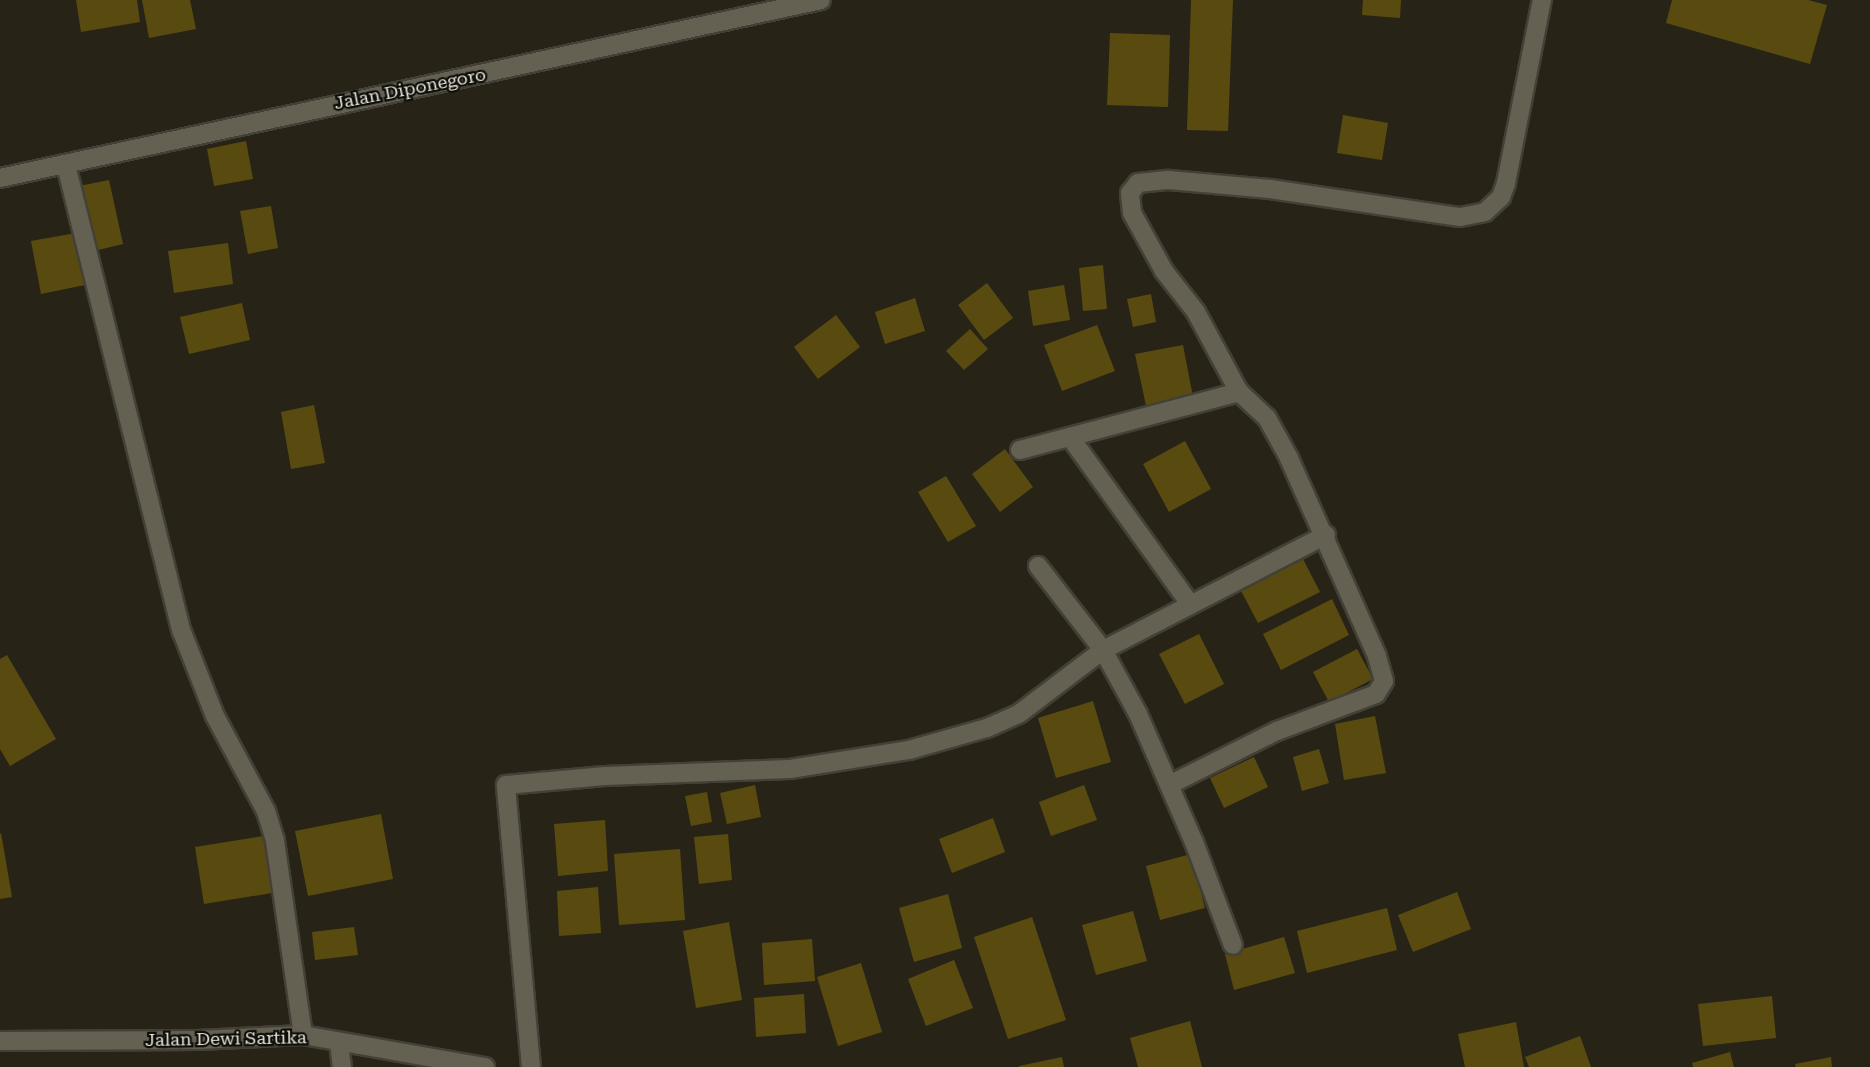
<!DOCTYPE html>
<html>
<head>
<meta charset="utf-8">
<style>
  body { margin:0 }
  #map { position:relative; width:1870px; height:1067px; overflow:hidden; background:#272417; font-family:"Roboto Serif",serif }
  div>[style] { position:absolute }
  .building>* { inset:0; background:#594b10 }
  .roads { filter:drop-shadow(2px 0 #434037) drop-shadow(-2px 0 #434037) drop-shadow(0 2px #434037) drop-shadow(0 -2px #434037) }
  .minor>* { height:18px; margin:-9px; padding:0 9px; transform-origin:9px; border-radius:9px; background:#646152 }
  span { translate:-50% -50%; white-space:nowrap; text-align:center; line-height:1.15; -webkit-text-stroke:4.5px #0e0d08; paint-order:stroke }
  .street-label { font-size:18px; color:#e5e3da }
</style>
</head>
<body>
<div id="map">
  <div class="building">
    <i style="clip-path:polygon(76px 0,137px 0,140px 22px,81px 32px)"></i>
    <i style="clip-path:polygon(142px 0,190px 0,196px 29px,149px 38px)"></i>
    <i style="clip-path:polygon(1191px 0,1233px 0,1228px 131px,1187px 130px)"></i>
    <i style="clip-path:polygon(1363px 0,1401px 0,1400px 18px,1362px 15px)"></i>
    <i style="clip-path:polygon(1672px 0,1808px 0,1827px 5px,1810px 64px,1666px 23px)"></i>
    <i style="clip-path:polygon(1110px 33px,1170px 35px,1168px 107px,1107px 105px)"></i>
    <i style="clip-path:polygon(1343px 115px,1388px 123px,1382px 160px,1337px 153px)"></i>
    <i style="clip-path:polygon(246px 141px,253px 179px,214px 186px,207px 149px)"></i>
    <i style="clip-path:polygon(109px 180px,123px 244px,94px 251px,79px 186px)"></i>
    <i style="clip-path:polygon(271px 206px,278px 248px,248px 254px,240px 211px)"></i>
    <i style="clip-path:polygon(76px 233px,85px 285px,41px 294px,31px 241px)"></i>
    <i style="clip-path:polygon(228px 243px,233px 284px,174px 293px,168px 251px)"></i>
    <i style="clip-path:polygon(1103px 265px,1107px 309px,1083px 311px,1079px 268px)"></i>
    <i style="clip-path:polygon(987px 283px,1013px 318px,984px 340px,958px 305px)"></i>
    <i style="clip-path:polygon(1064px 285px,1070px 320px,1033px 326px,1028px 291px)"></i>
    <i style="clip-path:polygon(1151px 294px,1156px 322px,1133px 327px,1127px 299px)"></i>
    <i style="clip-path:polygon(915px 298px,925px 331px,885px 344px,875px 312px)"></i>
    <i style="clip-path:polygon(242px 303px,250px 340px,189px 354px,180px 317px)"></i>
    <i style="clip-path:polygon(836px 315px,860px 347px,818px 379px,794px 347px)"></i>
    <i style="clip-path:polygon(1097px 325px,1115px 371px,1062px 391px,1044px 345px)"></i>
    <i style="clip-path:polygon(970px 329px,988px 349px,964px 370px,946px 351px)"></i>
    <i style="clip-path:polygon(1183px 345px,1193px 397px,1146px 406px,1135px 354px)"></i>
    <i style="clip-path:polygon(314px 405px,325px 463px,291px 469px,281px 412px)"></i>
    <i style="clip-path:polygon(1185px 441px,1211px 489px,1169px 512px,1143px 464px)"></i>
    <i style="clip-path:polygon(1005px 449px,1033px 487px,1000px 512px,972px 474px)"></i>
    <i style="clip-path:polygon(946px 476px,976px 526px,948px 542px,918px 492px)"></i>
    <i style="clip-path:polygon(1302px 557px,1320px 592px,1258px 623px,1240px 589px)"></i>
    <i style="clip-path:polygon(1332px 599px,1349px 635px,1281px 670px,1263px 634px)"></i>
    <i style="clip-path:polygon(1199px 634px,1224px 684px,1185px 704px,1159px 654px)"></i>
    <i style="clip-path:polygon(1357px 649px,1373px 679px,1329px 702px,1313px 672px)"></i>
    <i style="clip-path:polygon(7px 655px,56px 739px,10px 766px,0 749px,0 659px)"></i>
    <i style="clip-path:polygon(1093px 701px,1111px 762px,1056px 778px,1038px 718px)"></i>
    <i style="clip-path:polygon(1375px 716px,1386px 773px,1344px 780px,1335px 724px)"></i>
    <i style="clip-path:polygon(1319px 749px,1329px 783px,1302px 791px,1293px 757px)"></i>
    <i style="clip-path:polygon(1254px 757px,1268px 787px,1224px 808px,1210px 778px)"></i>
    <i style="clip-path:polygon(755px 785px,761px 817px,727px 824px,720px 793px)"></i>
    <i style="clip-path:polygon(1084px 785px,1097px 820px,1051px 836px,1039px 802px)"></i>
    <i style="clip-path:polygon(707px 792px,712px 822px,691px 826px,685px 796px)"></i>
    <i style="clip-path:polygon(381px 814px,393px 879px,308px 896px,295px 831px)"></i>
    <i style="clip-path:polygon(993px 818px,1005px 852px,952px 873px,939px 839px)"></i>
    <i style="clip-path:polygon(605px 820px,608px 871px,558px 876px,554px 824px)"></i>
    <i style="clip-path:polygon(1px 833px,12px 897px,0 899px,0 834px)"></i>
    <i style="clip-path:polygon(728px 834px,732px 880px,699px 884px,694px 837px)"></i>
    <i style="clip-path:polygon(263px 836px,272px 893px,204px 904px,195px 847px)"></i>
    <i style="clip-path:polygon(680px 849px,685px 920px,619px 925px,614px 854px)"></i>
    <i style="clip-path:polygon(1191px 854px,1205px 908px,1160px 920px,1146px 866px)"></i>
    <i style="clip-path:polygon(598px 887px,601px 933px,559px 936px,557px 891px)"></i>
    <i style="clip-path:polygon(1457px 892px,1471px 929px,1413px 952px,1398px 915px)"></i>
    <i style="clip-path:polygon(948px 894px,962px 948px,914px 962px,899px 908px)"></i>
    <i style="clip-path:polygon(1387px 908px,1397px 950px,1307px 973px,1297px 931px)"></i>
    <i style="clip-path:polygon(1133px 911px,1147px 961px,1096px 975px,1082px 925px)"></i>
    <i style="clip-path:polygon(1032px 917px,1066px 1020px,1008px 1039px,974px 937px)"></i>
    <i style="clip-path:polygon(729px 922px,742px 1000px,696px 1008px,683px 931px)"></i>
    <i style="clip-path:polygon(354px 927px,358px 955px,315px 960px,312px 932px)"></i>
    <i style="clip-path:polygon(1284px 937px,1295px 973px,1234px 990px,1225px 954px)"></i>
    <i style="clip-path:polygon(812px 939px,815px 981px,764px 985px,762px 943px)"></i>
    <i style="clip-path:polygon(954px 960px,973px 1008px,926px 1026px,908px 979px)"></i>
    <i style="clip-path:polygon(861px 963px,882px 1032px,838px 1046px,817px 977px)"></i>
    <i style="clip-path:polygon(804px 994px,806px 1033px,756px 1037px,754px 998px)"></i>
    <i style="clip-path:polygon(1772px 996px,1776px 1038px,1703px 1046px,1698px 1004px)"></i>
    <i style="clip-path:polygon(1190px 1021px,1202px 1067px,1138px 1067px,1130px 1038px)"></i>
    <i style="clip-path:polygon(1516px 1022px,1524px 1067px,1465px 1067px,1458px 1034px)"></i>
    <i style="clip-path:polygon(1580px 1036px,1591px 1067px,1529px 1067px,1525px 1057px)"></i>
    <i style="clip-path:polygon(1730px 1052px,1734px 1067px,1693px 1067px,1692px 1063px)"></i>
    <i style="clip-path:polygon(1062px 1057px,1064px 1067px,1019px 1067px,1019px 1066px)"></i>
    <i style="clip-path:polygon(1831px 1057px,1832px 1067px,1796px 1067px,1795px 1064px)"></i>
  </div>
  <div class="roads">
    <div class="minor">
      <i style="left:66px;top:165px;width:481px;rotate:76.1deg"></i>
      <i style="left:182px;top:632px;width:90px;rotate:68.6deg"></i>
      <i style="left:215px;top:716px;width:108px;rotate:61.8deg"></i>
      <i style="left:266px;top:811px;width:31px;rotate:73deg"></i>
      <i style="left:275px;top:841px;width:196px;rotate:81.8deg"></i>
      <i style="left:0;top:178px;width:840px;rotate:-12.23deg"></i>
      <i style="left:1070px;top:437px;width:206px;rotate:54.3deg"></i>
      <i style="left:1020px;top:450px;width:227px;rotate:-14.8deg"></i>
      <i style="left:1038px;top:566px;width:106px;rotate:52.3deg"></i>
      <i style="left:1103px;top:650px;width:73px;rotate:61.3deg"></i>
      <i style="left:1138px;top:714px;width:140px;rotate:66.4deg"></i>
      <i style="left:1194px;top:842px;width:110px;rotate:69.3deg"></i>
      <i style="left:1169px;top:785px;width:121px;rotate:-26.6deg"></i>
      <i style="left:1277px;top:731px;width:106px;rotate:-20.5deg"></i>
      <i style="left:1376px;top:694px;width:15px;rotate:-58deg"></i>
      <i style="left:1384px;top:681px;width:26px;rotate:-106deg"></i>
      <i style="left:1377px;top:656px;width:217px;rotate:-114deg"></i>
      <i style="left:1289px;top:458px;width:46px;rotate:-118.8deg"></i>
      <i style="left:1267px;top:418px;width:38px;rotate:-137deg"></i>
      <i style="left:1239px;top:392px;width:91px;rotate:-118.3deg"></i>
      <i style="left:1196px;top:312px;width:52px;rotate:-128deg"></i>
      <i style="left:1164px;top:271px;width:66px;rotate:-118.9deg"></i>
      <i style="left:1132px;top:213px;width:20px;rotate:-96deg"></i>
      <i style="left:1130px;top:193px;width:13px;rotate:-51deg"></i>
      <i style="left:1138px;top:183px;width:31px;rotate:-6deg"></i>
      <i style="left:1169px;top:180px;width:101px;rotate:5.1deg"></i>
      <i style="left:1270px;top:189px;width:192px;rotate:8.4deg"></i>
      <i style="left:1460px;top:217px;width:25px;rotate:-11deg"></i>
      <i style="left:1485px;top:212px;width:22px;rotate:-43deg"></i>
      <i style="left:1501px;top:197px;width:15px;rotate:-70deg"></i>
      <i style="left:1506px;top:183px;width:187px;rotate:-78.9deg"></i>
      <i style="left:0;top:1041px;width:198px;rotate:-0.3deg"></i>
      <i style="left:198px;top:1040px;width:105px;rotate:-2.7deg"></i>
      <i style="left:303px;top:1035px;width:185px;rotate:10deg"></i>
      <i style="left:339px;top:1043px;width:24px;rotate:83deg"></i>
      <i style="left:531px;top:1067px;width:283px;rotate:-95.1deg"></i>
      <i style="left:506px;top:785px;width:99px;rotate:-5.2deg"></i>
      <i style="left:605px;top:776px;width:185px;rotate:-2.2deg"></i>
      <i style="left:790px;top:769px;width:121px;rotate:-9.1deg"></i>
      <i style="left:909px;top:750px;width:81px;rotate:-15.8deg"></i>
      <i style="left:987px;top:728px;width:36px;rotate:-24deg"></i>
      <i style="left:1020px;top:713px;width:104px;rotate:-37.2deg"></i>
      <i style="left:1103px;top:650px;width:251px;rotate:-27.3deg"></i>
    </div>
  </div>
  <div class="street-label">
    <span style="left:410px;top:89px;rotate:-11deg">Jalan Diponegoro</span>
    <span style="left:226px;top:1039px;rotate:-1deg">Jalan Dewi Sartika</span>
  </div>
</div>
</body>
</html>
